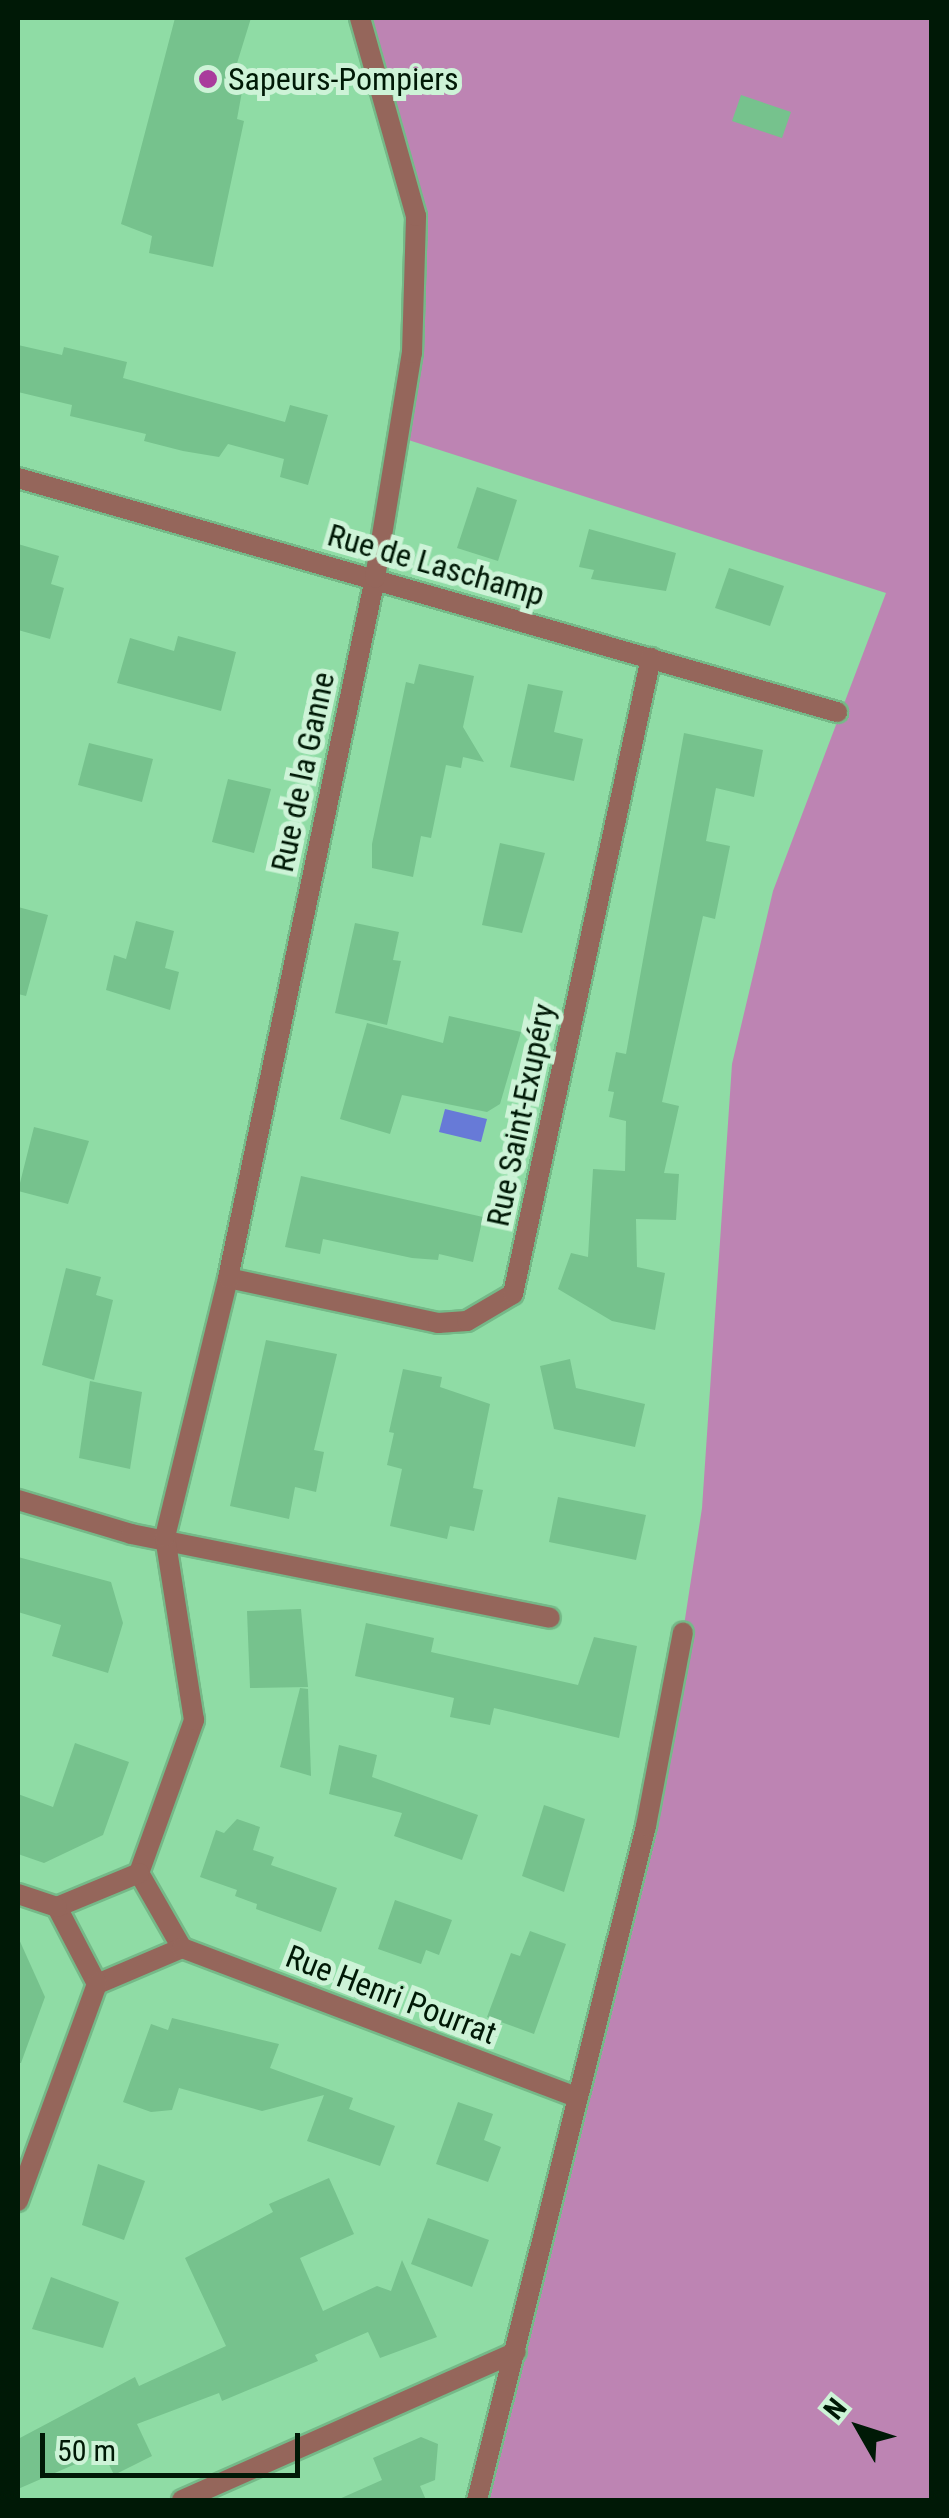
<!DOCTYPE html>
<html>
<head>
<meta charset="utf-8">
<style>
  body { margin:0 }
  #map { position:relative; width:949px; height:2518px; overflow:hidden; background:#8fdca5; font-family:"Roboto Condensed",sans-serif }
  div>[style] { position:absolute }
  .green>* { inset:0; background:#bd84b3 }
  .water>* { inset:0; background:#677ad7 }
  .building>* { inset:0; background:#76c28d }
  .roads { filter:drop-shadow(2px 0 #75b988) drop-shadow(-2px 0 #75b988) drop-shadow(0 2px #75b988) drop-shadow(0 -2px #75b988) }
  .street>* { height:20px; margin:-10px; padding:0 10px; transform-origin:10px; border-radius:10px; background:#95665b }
  .dots>* { width:28px; height:28px; translate:-50% -50%; box-sizing:border-box; border:5px solid #cdf3d7; border-radius:50% }
  span { translate:-50% -50%; white-space:nowrap; text-align:center; line-height:1.15; -webkit-text-stroke:10px #cdf3d7; paint-order:stroke }
  .poi-label { font-size:32px; color:#001906 }
  .left { translate:0 -50%; text-align:left }
  .street-label { font-size:32px; color:#001906 }
  .frame { position:absolute; inset:0; border:20px solid #001906; pointer-events:none }
  .north { position:absolute; left:809px; top:2378px; width:100px; height:100px; -webkit-text-stroke:8px #cdf3d7; paint-order:stroke; rotate:309deg; font-size:28px; font-weight:700; line-height:40px; text-align:center; color:#001906 }
  .north::after { content:''; display:block; margin:auto; width:35px; height:45px; background:#001906; clip-path:polygon(50% 0,100% 100%,50% 72%,0 100%) }
  .scale { position:absolute; left:40px; top:2433px; width:260px; height:45px; box-sizing:border-box; border:5px solid #001906; border-top:0; padding-left:12px; font-size:30px; line-height:35px; white-space:nowrap; color:#001906; -webkit-text-stroke:8px #cdf3d7; paint-order:stroke }
</style>
</head>
<body>
<div id="map">
  <div class="green">
    <i style="clip-path:polygon(360px 18px,931px 18px,931px 2500px,477px 2500px,683px 1632px,702px 1508px,732px 1064px,773px 891px,886px 593px,399px 437px,416px 216px)"></i>
  </div>
  <div class="water">
    <i style="clip-path:polygon(445px 1109px,487px 1119px,481px 1142px,439px 1132px)"></i>
  </div>
  <div class="building">
    <i style="clip-path:polygon(175px 18px,251px 18px,234px 73px,245px 75px,237px 119px,244px 121px,213px 267px,149px 253px,152px 236px,121px 224px)"></i>
    <i style="clip-path:polygon(741px 95px,791px 112px,782px 138px,732px 121px)"></i>
    <i style="clip-path:polygon(18px 345px,62px 355px,64px 347px,127px 362px,123px 378px,285px 422px,290px 405px,328px 415px,308px 485px,280px 477px,284px 459px,228px 444px,219px 457px,183px 451px,144px 441px,146px 434px,70px 416px,72px 405px,18px 392px)"></i>
    <i style="clip-path:polygon(477px 487px,517px 500px,498px 561px,457px 548px)"></i>
    <i style="clip-path:polygon(589px 529px,676px 553px,666px 591px,591px 579px,594px 570px,579px 567px)"></i>
    <i style="clip-path:polygon(18px 544px,59px 556px,51px 584px,64px 588px,50px 639px,18px 630px)"></i>
    <i style="clip-path:polygon(729px 568px,784px 586px,770px 626px,715px 608px)"></i>
    <i style="clip-path:polygon(178px 636px,236px 652px,221px 711px,117px 683px,130px 638px,174px 651px)"></i>
    <i style="clip-path:polygon(419px 664px,474px 676px,463px 727px,484px 762px,463px 757px,461px 768px,446px 765px,431px 838px,421px 836px,413px 877px,372px 868px,372px 844px,406px 682px,414px 684px)"></i>
    <i style="clip-path:polygon(528px 684px,563px 691px,554px 732px,583px 739px,574px 781px,510px 767px)"></i>
    <i style="clip-path:polygon(684px 733px,763px 750px,754px 797px,716px 788px,706px 841px,730px 846px,715px 919px,703px 916px,662px 1102px,679px 1106px,664px 1173px,679px 1174px,676px 1220px,636px 1219px,637px 1267px,665px 1273px,655px 1330px,612px 1321px,558px 1289px,571px 1253px,588px 1257px,593px 1169px,625px 1171px,626px 1121px,609px 1117px,614px 1092px,608px 1091px,616px 1052px,626px 1054px)"></i>
    <i style="clip-path:polygon(89px 743px,153px 759px,142px 802px,78px 785px)"></i>
    <i style="clip-path:polygon(228px 779px,271px 789px,254px 853px,212px 842px)"></i>
    <i style="clip-path:polygon(500px 843px,545px 853px,522px 933px,482px 925px)"></i>
    <i style="clip-path:polygon(18px 907px,48px 915px,26px 996px,18px 994px)"></i>
    <i style="clip-path:polygon(136px 921px,174px 931px,165px 968px,179px 972px,170px 1010px,106px 990px,114px 955px,126px 959px)"></i>
    <i style="clip-path:polygon(355px 923px,399px 932px,393px 960px,401px 961px,387px 1025px,335px 1013px)"></i>
    <i style="clip-path:polygon(449px 1016px,521px 1032px,500px 1104px,487px 1112px,402px 1095px,390px 1134px,340px 1119px,367px 1023px,443px 1043px)"></i>
    <i style="clip-path:polygon(34px 1127px,89px 1141px,68px 1204px,18px 1191px)"></i>
    <i style="clip-path:polygon(301px 1176px,483px 1217px,473px 1262px,439px 1254px,438px 1260px,412px 1258px,323px 1239px,320px 1254px,285px 1247px)"></i>
    <i style="clip-path:polygon(66px 1268px,101px 1277px,96px 1295px,113px 1300px,94px 1380px,42px 1365px)"></i>
    <i style="clip-path:polygon(266px 1340px,337px 1354px,314px 1450px,324px 1452px,316px 1492px,295px 1487px,289px 1519px,230px 1506px)"></i>
    <i style="clip-path:polygon(570px 1359px,576px 1388px,645px 1404px,635px 1447px,554px 1429px,540px 1366px)"></i>
    <i style="clip-path:polygon(403px 1369px,442px 1377px,440px 1387px,490px 1404px,473px 1488px,483px 1490px,474px 1531px,450px 1526px,447px 1539px,390px 1526px,402px 1469px,387px 1465px,394px 1433px,389px 1432px)"></i>
    <i style="clip-path:polygon(90px 1381px,142px 1392px,130px 1469px,79px 1458px)"></i>
    <i style="clip-path:polygon(558px 1497px,646px 1515px,636px 1560px,549px 1542px)"></i>
    <i style="clip-path:polygon(18px 1557px,111px 1582px,123px 1623px,108px 1673px,52px 1656px,61px 1625px,18px 1612px)"></i>
    <i style="clip-path:polygon(301px 1609px,308px 1687px,250px 1688px,247px 1611px)"></i>
    <i style="clip-path:polygon(366px 1623px,434px 1638px,431px 1652px,578px 1685px,594px 1637px,637px 1646px,619px 1738px,494px 1708px,490px 1725px,450px 1717px,454px 1698px,355px 1676px)"></i>
    <i style="clip-path:polygon(300px 1688px,308px 1689px,311px 1776px,280px 1767px)"></i>
    <i style="clip-path:polygon(75px 1743px,129px 1762px,103px 1835px,44px 1863px,18px 1854px,18px 1794px,53px 1807px)"></i>
    <i style="clip-path:polygon(339px 1745px,377px 1755px,372px 1777px,478px 1815px,462px 1860px,394px 1836px,402px 1813px,329px 1794px)"></i>
    <i style="clip-path:polygon(544px 1805px,585px 1819px,564px 1892px,522px 1876px)"></i>
    <i style="clip-path:polygon(237px 1819px,260px 1827px,253px 1850px,274px 1857px,271px 1865px,337px 1888px,321px 1932px,256px 1909px,257px 1904px,235px 1896px,237px 1890px,200px 1877px,216px 1830px,224px 1833px)"></i>
    <i style="clip-path:polygon(395px 1900px,452px 1920px,439px 1955px,426px 1950px,421px 1964px,378px 1949px)"></i>
    <i style="clip-path:polygon(530px 1931px,566px 1944px,534px 2034px,487px 2017px,511px 1953px,520px 1956px)"></i>
    <i style="clip-path:polygon(18px 1937px,45px 1997px,21px 2063px,18px 2063px)"></i>
    <i style="clip-path:polygon(172px 2018px,279px 2044px,270px 2068px,353px 2098px,349px 2109px,395px 2126px,380px 2166px,307px 2141px,324px 2095px,262px 2111px,179px 2088px,172px 2110px,151px 2112px,123px 2102px,151px 2024px,168px 2030px)"></i>
    <i style="clip-path:polygon(458px 2102px,493px 2114px,484px 2140px,501px 2147px,488px 2182px,436px 2164px)"></i>
    <i style="clip-path:polygon(98px 2164px,145px 2181px,124px 2240px,82px 2225px)"></i>
    <i style="clip-path:polygon(329px 2178px,354px 2234px,300px 2258px,323px 2311px,377px 2286px,391px 2291px,402px 2260px,437px 2337px,380px 2358px,368px 2332px,315px 2355px,318px 2361px,222px 2401px,219px 2393px,137px 2424px,152px 2456px,114px 2475px,103px 2452px,18px 2489px,18px 2439px,135px 2377px,139px 2386px,226px 2346px,185px 2258px,273px 2212px,269px 2204px)"></i>
    <i style="clip-path:polygon(428px 2218px,489px 2240px,472px 2287px,411px 2264px)"></i>
    <i style="clip-path:polygon(51px 2277px,119px 2302px,103px 2348px,32px 2329px)"></i>
    <i style="clip-path:polygon(421px 2437px,438px 2444px,435px 2480px,420px 2486px,426px 2500px,337px 2500px,382px 2480px,373px 2458px)"></i>
  </div>
  <div class="roads">
    <div class="street">
      <i style="left:18px;top:478px;width:852px;rotate:15.95deg"></i>
      <i style="left:228px;top:1278px;width:215px;rotate:12.1deg"></i>
      <i style="left:438px;top:1323px;width:29px;rotate:-4deg"></i>
      <i style="left:467px;top:1321px;width:53px;rotate:-30.4deg"></i>
      <i style="left:513px;top:1294px;width:651px;rotate:-77.76deg"></i>
      <i style="left:18px;top:1500px;width:118px;rotate:16.7deg"></i>
      <i style="left:131px;top:1534px;width:427px;rotate:11.3deg"></i>
      <i style="left:139px;top:1873px;width:163px;rotate:-70.2deg"></i>
      <i style="left:194px;top:1720px;width:185px;rotate:-99deg"></i>
      <i style="left:165px;top:1537px;width:267px;rotate:-76.3deg"></i>
      <i style="left:228px;top:1278px;width:715px;rotate:-78.14deg"></i>
      <i style="left:375px;top:578px;width:228px;rotate:-80.7deg"></i>
      <i style="left:412px;top:353px;width:137px;rotate:-88.3deg"></i>
      <i style="left:416px;top:216px;width:206px;rotate:-105.8deg"></i>
      <i style="left:139px;top:1873px;width:86px;rotate:60.2deg"></i>
      <i style="left:182px;top:1948px;width:92px;rotate:157deg"></i>
      <i style="left:97px;top:1984px;width:87px;rotate:-117.5deg"></i>
      <i style="left:57px;top:1907px;width:89px;rotate:-22.5deg"></i>
      <i style="left:18px;top:1894px;width:41px;rotate:18.4deg"></i>
      <i style="left:182px;top:1948px;width:423px;rotate:20.7deg"></i>
      <i style="left:18px;top:2201px;width:231px;rotate:-70deg"></i>
      <i style="left:182px;top:2500px;width:365px;rotate:-23.9deg"></i>
      <i style="left:477px;top:2500px;width:695px;rotate:-75.92deg"></i>
      <i style="left:646px;top:1826px;width:197px;rotate:-79.2deg"></i>
    </div>
  </div>
  <div class="dots">
    <i style="left:208px;top:79px;background:#a93c9c"></i>
  </div>
  <div class="poi-label">
    <span class="left" style="left:228px;top:79px">Sapeurs-Pompiers</span>
  </div>
  <div class="street-label">
    <span style="left:436px;top:565px;rotate:16deg">Rue de Laschamp</span>
    <span style="left:303px;top:772px;rotate:-78deg">Rue de la Ganne</span>
    <span style="left:521px;top:1115px;rotate:-78deg">Rue Saint-Exupéry</span>
    <span style="left:391px;top:1995px;rotate:21deg">Rue Henri Pourrat</span>
  </div>
  <div class="frame"></div>
  <div class="north">N</div>
  <div class="scale">50 m</div>
</div>
</body>
</html>
